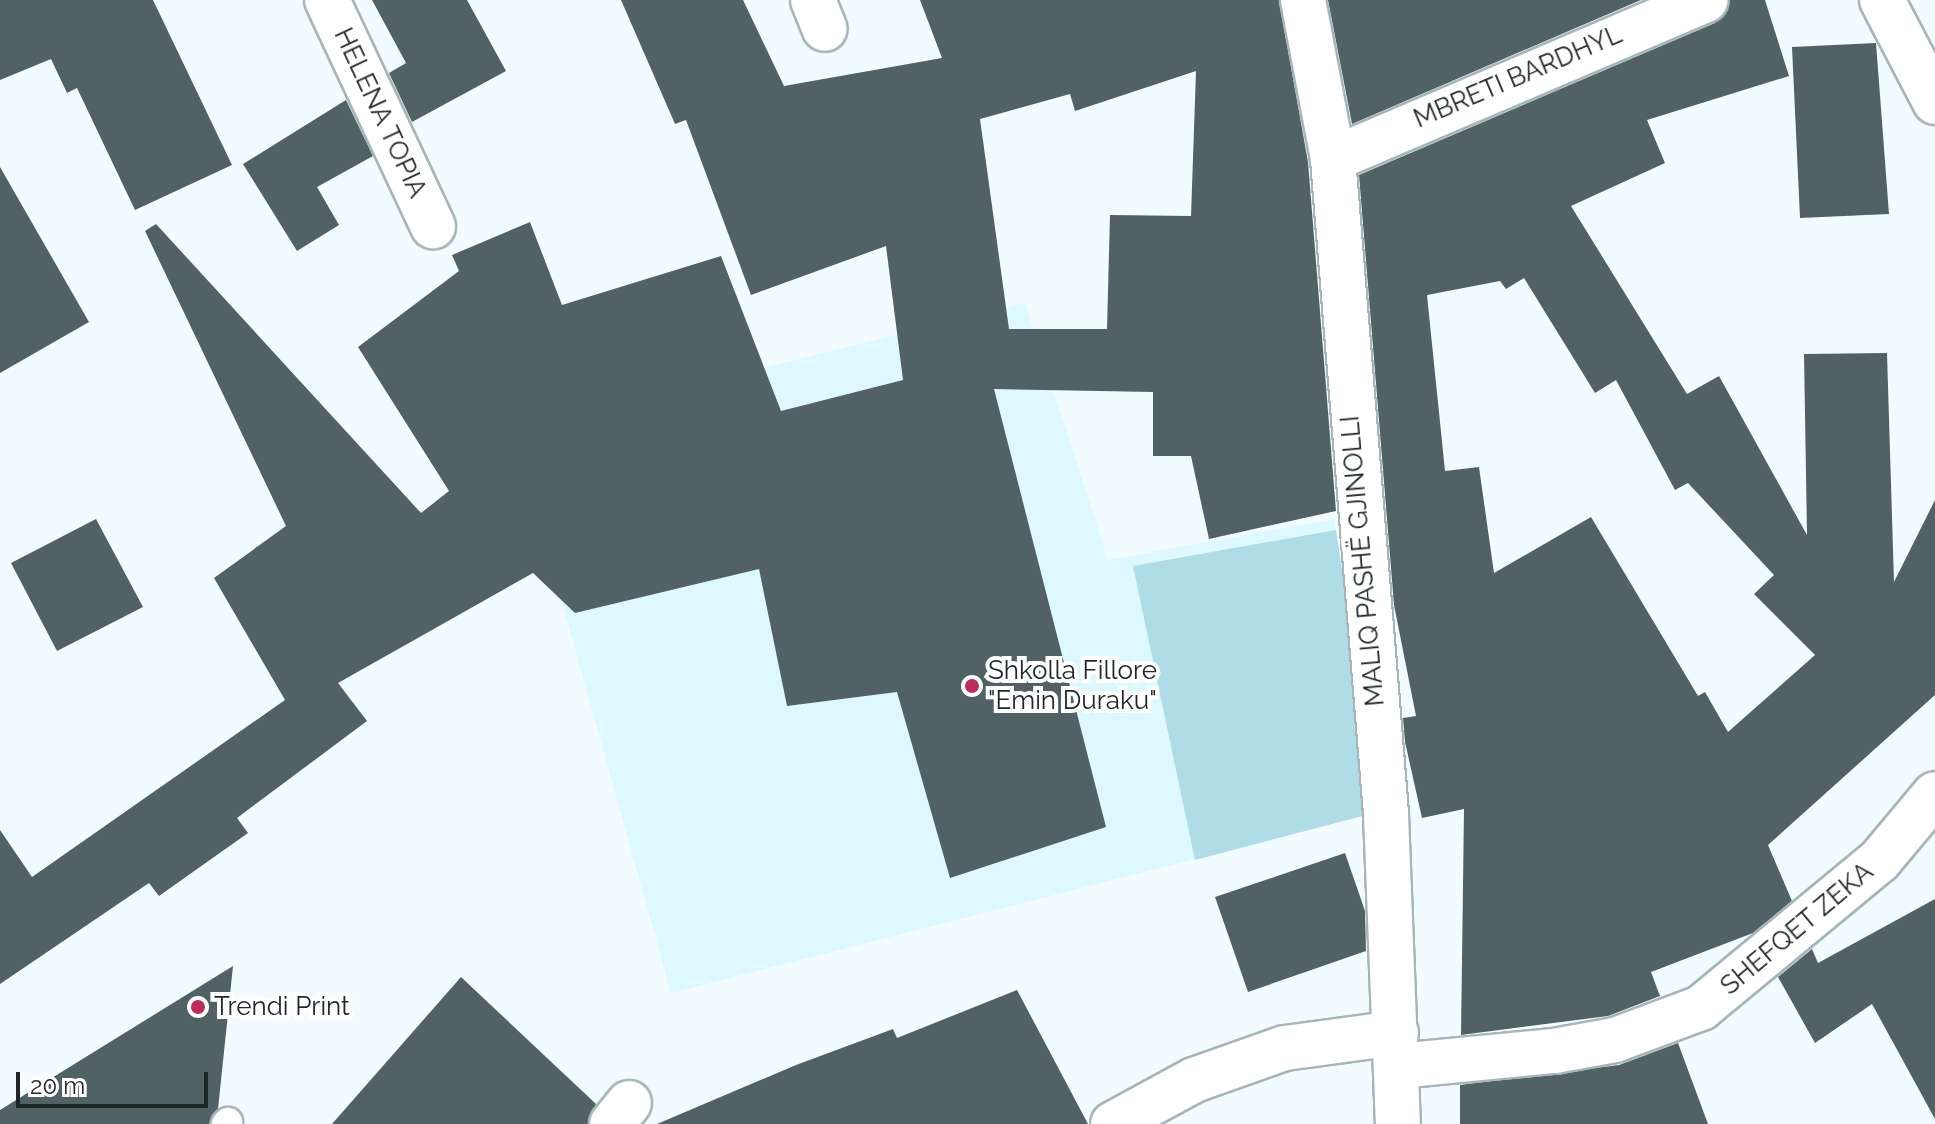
<!DOCTYPE html>
<html>
<head>
<meta charset="utf-8">
<style>
  body { margin:0 }
  #map { position:relative; width:1935px; height:1124px; overflow:hidden; background:#f2fcff; font-family:Raleway,sans-serif }
  div>[style] { position:absolute }
  .built>* { inset:0; background:#ddf8ff }
  .green>* { inset:0; background:#b0dce8 }
  .building>* { inset:0; background:#526165 }
  .roads { filter:drop-shadow(2px 0 #a5b5ba) drop-shadow(-2px 0 #a5b5ba) drop-shadow(0 2px #a5b5ba) drop-shadow(0 -2px #a5b5ba) }
  .service>* { height:28px; margin:-14px; padding:0 14px; transform-origin:14px; border-radius:14px; background:#fff }
  .minor>* { height:44px; margin:-22px; padding:0 22px; transform-origin:22px; border-radius:22px; background:#fff }
  .dots>* { width:22px; height:22px; translate:-50% -50%; box-sizing:border-box; border:4px solid #fff; border-radius:50% }
  span { translate:-50% -50%; white-space:nowrap; text-align:center; line-height:1.15; -webkit-text-stroke:8px #fff; paint-order:stroke }
  .street-label { font-size:26px; color:#1f2628 }
  .poi-label { font-size:26px; color:#1f2628 }
  .left { translate:0 -50%; text-align:left }
  .scale { position:absolute; left:16px; top:1072px; width:192px; height:36px; box-sizing:border-box; border:4px solid #1f2628; border-top:0; padding-left:10px; font-size:24px; line-height:28px; white-space:nowrap; color:#1f2628; -webkit-text-stroke:6px #fff; paint-order:stroke }
</style>
</head>
<body>
<div id="map">
  <div class="built">
    <i style="clip-path:polygon(1025px 303px,1108px 560px,1334px 519px,1378px 812px,671px 993px,514px 430px)"></i>
  </div>
  <div class="green">
    <i style="clip-path:polygon(1336px 530px,1378px 812px,1195px 860px,1133px 566px)"></i>
  </div>
  <div class="building">
    <i style="clip-path:polygon(0 0,153px 0,232px 165px,135px 210px,77px 88px,67px 93px,51px 59px,0 80px)"></i>
    <i style="clip-path:polygon(372px 0,467px 0,506px 71px,412px 122px,389px 73px,406px 63px)"></i>
    <i style="clip-path:polygon(evenodd,621px 0,743px 0,784px 86px,942px 58px,920px 0,1279px 0,1308px 162px,1336px 511px,1209px 539px,1191px 456px,1153px 456px,1153px 392px,994px 389px,1106px 827px,950px 878px,897px 692px,787px 706px,759px 569px,575px 613px,533px 573px,338px 683px,367px 721px,237px 818px,248px 833px,159px 896px,149px 883px,0 984px,0 830px,32px 877px,285px 700px,214px 578px,286px 526px,145px 231px,156px 224px,421px 513px,449px 491px,358px 347px,459px 271px,452px 255px,530px 222px,562px 305px,721px 256px,781px 411px,903px 380px,886px 246px,751px 295px,686px 120px,675px 124px,621px 0,1196px 71px,1191px 216px,1110px 215px,1107px 329px,1009px 329px,980px 119px,1070px 94px,1075px 111px,1196px 71px)"></i>
    <i style="clip-path:polygon(1328px 0,1641px 0,1352px 124px)"></i>
    <i style="clip-path:polygon(evenodd,1730px 0,1765px 0,1789px 76px,1647px 120px,1665px 163px,1571px 206px,1687px 394px,1719px 376px,1807px 535px,1804px 354px,1887px 353px,1894px 582px,1935px 500px,1935px 695px,1768px 845px,1792px 901px,1753px 933px,1651px 972px,1660px 996px,1608px 1016px,1461px 1035px,1464px 809px,1422px 818px,1405px 742px,1403px 718px,1416px 716px,1394px 605px,1359px 175px,1715px 23px,1730px 0,1524px 278px,1595px 393px,1616px 380px,1675px 490px,1688px 483px,1774px 575px,1754px 594px,1815px 655px,1728px 732px,1705px 692px,1698px 696px,1591px 517px,1494px 573px,1479px 467px,1445px 471px,1427px 295px,1500px 281px,1506px 289px,1524px 278px)"></i>
    <i style="clip-path:polygon(1876px 43px,1889px 214px,1800px 218px,1792px 47px)"></i>
    <i style="clip-path:polygon(346px 100px,373px 156px,317px 187px,339px 225px,297px 251px,243px 164px)"></i>
    <i style="clip-path:polygon(0 167px,89px 322px,0 373px)"></i>
    <i style="clip-path:polygon(96px 519px,143px 607px,57px 651px,11px 563px)"></i>
    <i style="clip-path:polygon(1345px 853px,1365px 911px,1366px 951px,1248px 992px,1215px 897px)"></i>
    <i style="clip-path:polygon(1935px 899px,1935px 1119px,1872px 1004px,1815px 1043px,1778px 977px,1812px 949px,1818px 963px)"></i>
    <i style="clip-path:polygon(233px 966px,218px 1109px,209px 1124px,0 1124px,0 1110px)"></i>
    <i style="clip-path:polygon(461px 977px,596px 1104px,588px 1124px,332px 1124px)"></i>
    <i style="clip-path:polygon(1017px 990px,1088px 1124px,657px 1124px,796px 1065px,893px 1029px,897px 1038px)"></i>
    <i style="clip-path:polygon(1678px 1043px,1708px 1124px,1460px 1124px,1460px 1085px,1619px 1065px)"></i>
  </div>
  <div class="roads">
    <div class="service">
      <i style="left:226px;top:1124px;width:3px;rotate:-45deg"></i>
    </div>
    <div class="minor">
      <i style="left:327px;top:0;width:250px;rotate:64.9deg"></i>
      <i style="left:813px;top:0;width:31px;rotate:68deg"></i>
      <i style="left:1303px;top:0;width:162px;rotate:79.3deg"></i>
      <i style="left:1333px;top:159px;width:657px;rotate:85.37deg"></i>
      <i style="left:1386px;top:814px;width:310px;rotate:87.8deg"></i>
      <i style="left:1882px;top:0;width:115px;rotate:62.5deg"></i>
      <i style="left:1333px;top:159px;width:405px;rotate:-23.1deg"></i>
      <i style="left:1398px;top:1066px;width:157px;rotate:-5.5deg"></i>
      <i style="left:1554px;top:1051px;width:62px;rotate:-10.2deg"></i>
      <i style="left:1615px;top:1040px;width:92px;rotate:-20.4deg"></i>
      <i style="left:1701px;top:1008px;width:231px;rotate:-39.6deg"></i>
      <i style="left:1879px;top:861px;width:87px;rotate:-50.1deg"></i>
      <i style="left:612px;top:1124px;width:27px;rotate:-51deg"></i>
      <i style="left:1113px;top:1124px;width:92px;rotate:-28.5deg"></i>
      <i style="left:1194px;top:1080px;width:96px;rotate:-19.4deg"></i>
      <i style="left:1285px;top:1048px;width:112px;rotate:-7.7deg"></i>
    </div>
  </div>
  <div class="dots">
    <i style="left:972px;top:686px;background:#bb2d5e"></i>
    <i style="left:198px;top:1007px;background:#bb2d5e"></i>
  </div>
  <div class="street-label">
    <span style="left:1518px;top:77px;rotate:-23deg">MBRETI BARDHYL</span>
    <span style="left:380px;top:113px;rotate:65deg">HELENA TOPIA</span>
    <span style="left:1363px;top:561px;rotate:-95deg">MALIQ PASHË GJINOLLI</span>
    <span style="left:1797px;top:929px;rotate:-40deg">SHEFQET ZEKA</span>
  </div>
  <div class="poi-label">
    <span class="left" style="left:988px;top:686px">Shkolla Fillore<br>"Emin Duraku"</span>
    <span class="left" style="left:214px;top:1007px">Trendi Print</span>
  </div>
  <div class="scale">20 m</div>
</div>
</body>
</html>
